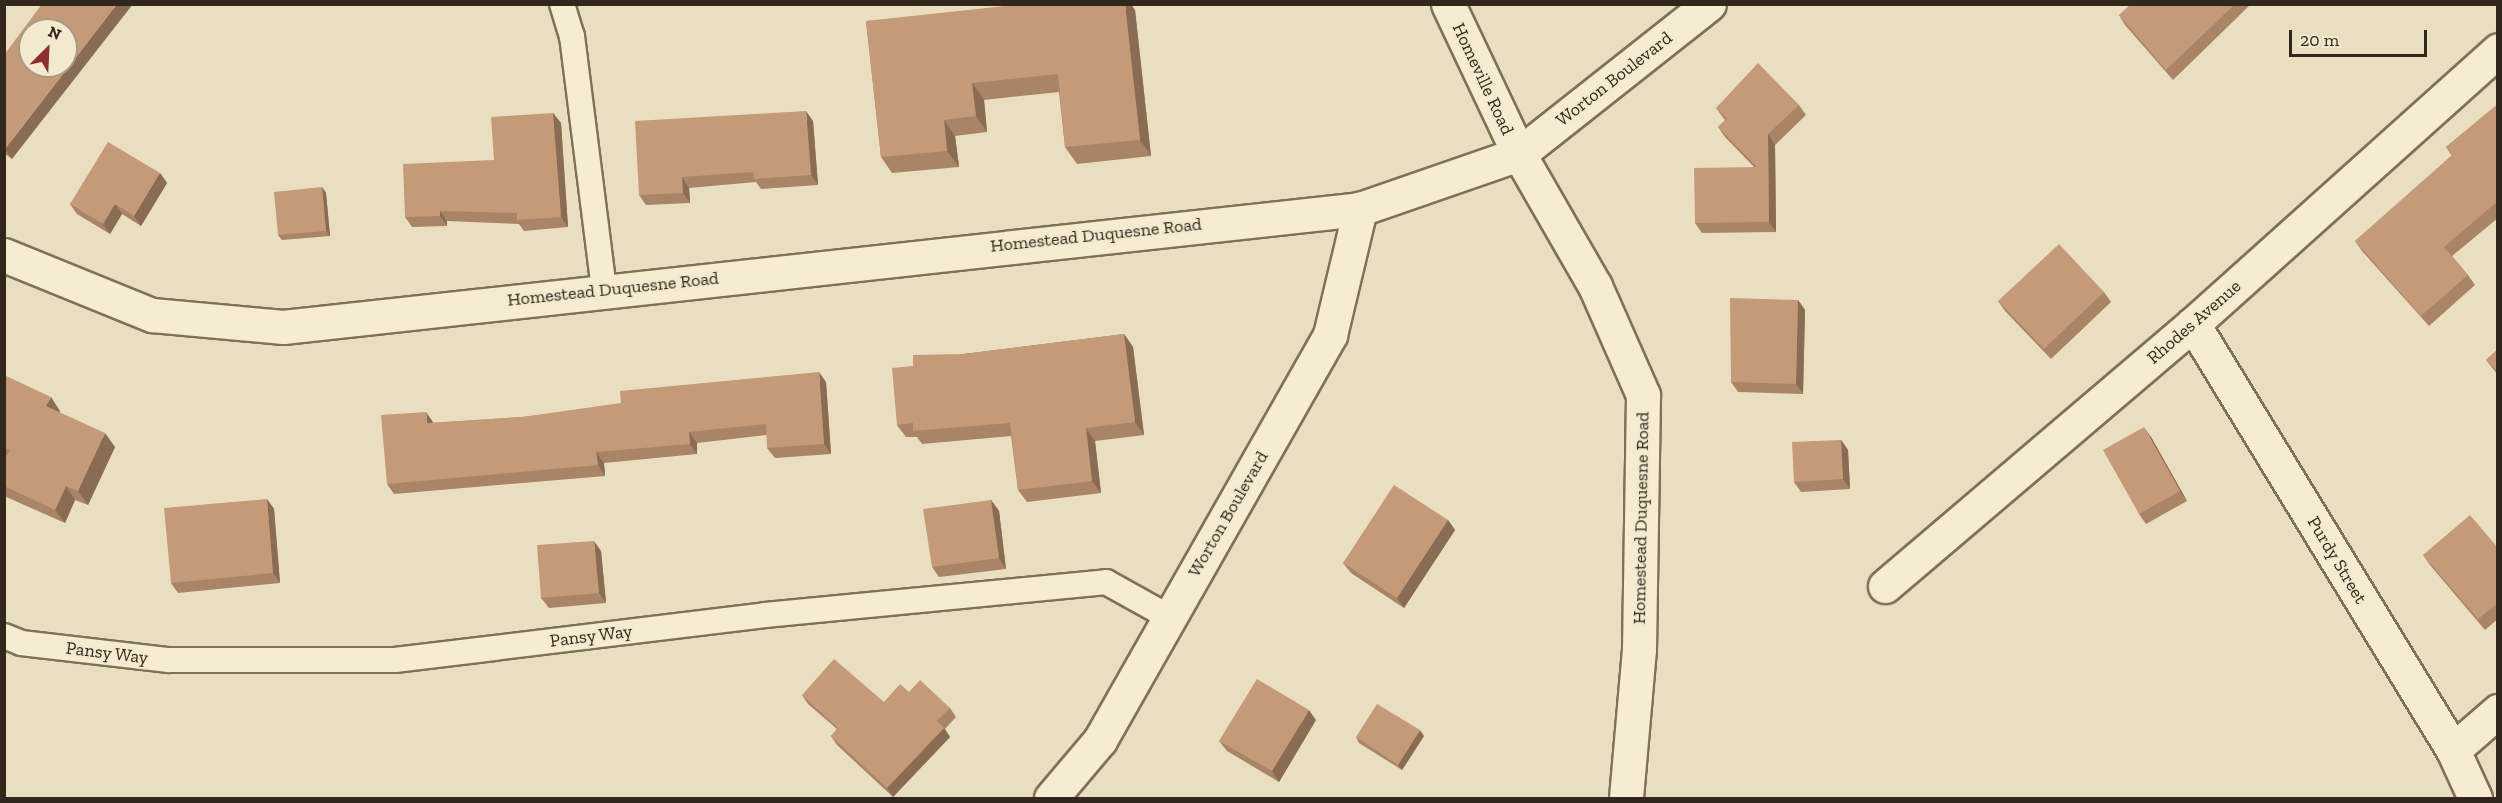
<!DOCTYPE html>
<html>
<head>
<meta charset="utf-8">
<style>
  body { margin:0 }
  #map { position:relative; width:2502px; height:803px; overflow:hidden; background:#eadec0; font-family:"Zilla Slab",serif }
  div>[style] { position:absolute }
  .roads { filter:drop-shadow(2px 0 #816f59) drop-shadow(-2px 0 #816f59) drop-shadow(0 2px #816f59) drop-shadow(0 -2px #816f59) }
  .service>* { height:24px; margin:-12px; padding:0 12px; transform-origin:12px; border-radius:12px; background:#f5ecd2 }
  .minor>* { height:33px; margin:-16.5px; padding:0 16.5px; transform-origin:16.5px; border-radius:16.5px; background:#f5ecd2 }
  .tertiary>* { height:33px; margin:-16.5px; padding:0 16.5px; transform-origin:16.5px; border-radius:16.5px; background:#f5ecd2 }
  .wall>* { inset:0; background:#a98467 }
  .shaded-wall>* { inset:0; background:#8a6c54 }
  .building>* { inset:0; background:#c59a78 }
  span { translate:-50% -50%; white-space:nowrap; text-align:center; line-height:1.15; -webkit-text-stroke:4.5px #f2e9ce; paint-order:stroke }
  .street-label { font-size:18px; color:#32271d }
  .frame { position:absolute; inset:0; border:6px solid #32271d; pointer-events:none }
  .north { position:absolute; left:18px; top:18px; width:60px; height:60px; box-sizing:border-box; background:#f2e9ce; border:2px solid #a59b87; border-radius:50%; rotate:24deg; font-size:16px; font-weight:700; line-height:24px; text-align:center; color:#32271d }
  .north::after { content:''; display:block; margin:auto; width:21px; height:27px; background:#8b302e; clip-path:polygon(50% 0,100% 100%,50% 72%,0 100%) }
  .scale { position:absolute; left:2289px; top:30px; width:138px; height:27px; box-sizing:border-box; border:3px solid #32271d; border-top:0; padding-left:8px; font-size:18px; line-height:21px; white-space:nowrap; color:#32271d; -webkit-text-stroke:4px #f2e9ce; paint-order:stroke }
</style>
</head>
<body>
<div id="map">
  <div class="roads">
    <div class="service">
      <i style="left:562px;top:4px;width:34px;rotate:73deg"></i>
      <i style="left:572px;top:36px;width:256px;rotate:82.8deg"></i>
      <i style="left:4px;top:636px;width:18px;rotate:22deg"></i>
      <i style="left:21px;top:643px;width:149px;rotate:6.6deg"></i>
      <i style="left:169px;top:660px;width:226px"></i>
      <i style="left:395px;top:660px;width:373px;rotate:-6.9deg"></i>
      <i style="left:765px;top:615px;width:343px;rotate:-5.5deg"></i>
      <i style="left:1106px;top:582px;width:72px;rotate:29.1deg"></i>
    </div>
    <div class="minor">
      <i style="left:1519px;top:154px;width:242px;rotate:-38.3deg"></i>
      <i style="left:2193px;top:324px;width:499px;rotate:58.6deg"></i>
      <i style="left:2453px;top:750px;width:53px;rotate:65.4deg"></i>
      <i style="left:1885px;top:586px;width:404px;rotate:-40.4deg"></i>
      <i style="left:2193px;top:324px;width:410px;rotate:-41.9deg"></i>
      <i style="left:2453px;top:750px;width:60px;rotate:-40.9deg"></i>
    </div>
    <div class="tertiary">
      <i style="left:1448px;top:4px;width:166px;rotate:64.7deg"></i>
      <i style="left:1519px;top:154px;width:152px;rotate:60.1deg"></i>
      <i style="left:1595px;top:286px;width:119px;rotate:66.2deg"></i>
      <i style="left:1643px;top:395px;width:254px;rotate:90.9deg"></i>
      <i style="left:1639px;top:649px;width:150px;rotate:95deg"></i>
      <i style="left:4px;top:255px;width:160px;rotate:22.1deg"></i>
      <i style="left:152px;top:315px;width:132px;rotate:5.2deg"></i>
      <i style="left:283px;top:327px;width:1083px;rotate:-6.25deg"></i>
      <i style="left:1360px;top:209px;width:168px;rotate:-19.1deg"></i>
      <i style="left:1051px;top:798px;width:76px;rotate:-49.8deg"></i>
      <i style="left:1100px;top:740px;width:466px;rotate:-60.4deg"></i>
      <i style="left:1330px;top:335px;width:130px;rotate:-76.6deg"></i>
    </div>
  </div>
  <div class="wall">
    <i style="clip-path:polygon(2165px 4px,2251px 4px,2173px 80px,2125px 25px,2119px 15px)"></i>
    <i style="clip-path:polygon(1135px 10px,1151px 156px,1077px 164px,1065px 147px,1059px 92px,984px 100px,987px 132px,955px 136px,959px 167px,892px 173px,881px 157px,866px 21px)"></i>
    <i style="clip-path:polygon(4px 55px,12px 159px,4px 153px)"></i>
    <i style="clip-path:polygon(2498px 104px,2498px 218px,2452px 256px,2468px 275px,2475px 285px,2429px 326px,2362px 251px,2355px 241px,2452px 156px,2446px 147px)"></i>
    <i style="clip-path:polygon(1799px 105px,1806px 115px,1775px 145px,1776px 232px,1702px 233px,1695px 223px,1754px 167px,1725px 137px,1718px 127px,1725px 120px,1716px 108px)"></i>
    <i style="clip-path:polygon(553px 113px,561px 123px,568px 227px,524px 231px,519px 224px,447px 221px,447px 226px,412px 227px,405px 217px,494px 160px)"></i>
    <i style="clip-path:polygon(813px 121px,818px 185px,761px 189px,756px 182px,689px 188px,690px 203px,646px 205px,639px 195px)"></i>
    <i style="clip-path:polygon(160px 173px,167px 183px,141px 226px,122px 214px,110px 234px,77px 214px,70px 204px)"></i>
    <i style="clip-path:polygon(322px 187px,326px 193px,330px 236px,282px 240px,278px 235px)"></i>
    <i style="clip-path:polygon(2104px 292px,2111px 302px,2051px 359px,2005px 311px,1998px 301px)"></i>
    <i style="clip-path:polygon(1798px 300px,1805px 310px,1803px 394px,1738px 392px,1731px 382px)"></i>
    <i style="clip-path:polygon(1124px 334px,1133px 347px,1144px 435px,1095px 441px,1101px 493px,1027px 502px,1018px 490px,1011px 436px,922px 444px,917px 437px,906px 437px,897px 425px,913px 366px,963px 354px)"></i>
    <i style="clip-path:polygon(2498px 349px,2498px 375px,2486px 360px)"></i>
    <i style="clip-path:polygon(4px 375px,60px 411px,59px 412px,115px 447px,88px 505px,75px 500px,65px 523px,4px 496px,4px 461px,6px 458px,4px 457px)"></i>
    <i style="clip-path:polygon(826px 382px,831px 454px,775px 458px,767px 448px,767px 435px,697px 443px,697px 454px,604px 463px,605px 476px,394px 494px,387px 484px,433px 423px,522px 417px)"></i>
    <i style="clip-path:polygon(2151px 437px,2187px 501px,2146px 524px,2139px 514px)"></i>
    <i style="clip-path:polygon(1841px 440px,1848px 450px,1850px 489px,1801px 492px,1794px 482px)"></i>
    <i style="clip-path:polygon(267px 499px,274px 509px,280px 583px,178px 593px,171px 583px)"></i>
    <i style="clip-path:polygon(991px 500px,999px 511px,1006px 569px,939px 577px,932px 567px)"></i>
    <i style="clip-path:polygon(1448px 520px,1455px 530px,1404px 608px,1351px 573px,1343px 563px)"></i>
    <i style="clip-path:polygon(2498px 548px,2498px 619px,2485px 630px,2430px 565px,2423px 555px)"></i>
    <i style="clip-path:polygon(601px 551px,606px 603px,549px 608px,541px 598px)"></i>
    <i style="clip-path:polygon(909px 692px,950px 708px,956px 717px,945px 729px,950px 737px,893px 797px,837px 745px,831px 736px,837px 729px,808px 704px,802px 695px,884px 702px)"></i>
    <i style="clip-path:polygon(1316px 720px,1279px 782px,1227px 751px,1219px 741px)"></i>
    <i style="clip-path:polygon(1424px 736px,1402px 770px,1359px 743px,1356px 737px)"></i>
  </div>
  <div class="shaded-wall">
    <i style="clip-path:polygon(117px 4px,133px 4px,12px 159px,5px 149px)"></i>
    <i style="clip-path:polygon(1125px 4px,1131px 4px,1135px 10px,1151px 156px,1140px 140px)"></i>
    <i style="clip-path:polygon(972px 83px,984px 100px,987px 132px,976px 116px)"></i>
    <i style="clip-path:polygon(806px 111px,813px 121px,818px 185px,811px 175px)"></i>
    <i style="clip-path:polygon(553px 113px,561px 123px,568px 227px,561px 217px)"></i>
    <i style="clip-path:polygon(944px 120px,955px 136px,959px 167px,947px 151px)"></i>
    <i style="clip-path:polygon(1768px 134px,1775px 145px,1776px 232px,1769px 222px)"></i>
    <i style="clip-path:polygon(160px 173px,167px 183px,141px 226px,134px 216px)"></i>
    <i style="clip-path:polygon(682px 177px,689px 188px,690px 203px,683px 193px)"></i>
    <i style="clip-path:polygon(322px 187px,326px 193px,330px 236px,326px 231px)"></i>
    <i style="clip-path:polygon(115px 204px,122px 214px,110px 234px,103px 224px)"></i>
    <i style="clip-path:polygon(440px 211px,447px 221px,447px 226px,440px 216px)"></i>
    <i style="clip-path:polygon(1798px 300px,1805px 310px,1803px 394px,1796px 384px)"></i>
    <i style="clip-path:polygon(1124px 334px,1133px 347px,1144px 435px,1135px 422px)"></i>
    <i style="clip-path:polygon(819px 372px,826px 382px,831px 454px,824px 444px)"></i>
    <i style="clip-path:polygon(51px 397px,60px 411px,55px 420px,46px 406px)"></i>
    <i style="clip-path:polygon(426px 412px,433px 422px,434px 433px,427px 423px)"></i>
    <i style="clip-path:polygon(2144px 427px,2151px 437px,2187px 501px,2180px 491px)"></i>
    <i style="clip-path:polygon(1086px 428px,1095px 441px,1101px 493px,1092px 481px)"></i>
    <i style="clip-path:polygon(689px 432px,697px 443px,697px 454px,690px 444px)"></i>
    <i style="clip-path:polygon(105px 433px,115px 447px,88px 505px,78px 491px)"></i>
    <i style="clip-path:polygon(1841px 440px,1848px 450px,1850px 489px,1843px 479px)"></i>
    <i style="clip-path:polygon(596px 452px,604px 463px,605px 476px,598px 465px)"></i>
    <i style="clip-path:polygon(66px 486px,75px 500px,65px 523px,55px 510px)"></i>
    <i style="clip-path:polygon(267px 499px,274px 509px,280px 583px,273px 573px)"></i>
    <i style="clip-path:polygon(991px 500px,999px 511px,1006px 569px,999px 558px)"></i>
    <i style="clip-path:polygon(1448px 520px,1455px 530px,1404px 608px,1397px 598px)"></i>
    <i style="clip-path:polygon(594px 541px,601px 551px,606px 603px,599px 593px)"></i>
    <i style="clip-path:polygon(1309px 710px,1316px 720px,1279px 782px,1272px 771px)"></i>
    <i style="clip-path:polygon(944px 728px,950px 737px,893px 797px,887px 788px)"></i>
    <i style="clip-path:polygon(1420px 730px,1424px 736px,1402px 770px,1398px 765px)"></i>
  </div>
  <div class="building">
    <i style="clip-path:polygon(evenodd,42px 4px,117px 4px,5px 149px,4px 55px,42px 4px,30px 30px,66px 30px,66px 66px,30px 66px,30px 30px)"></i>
    <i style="clip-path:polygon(1023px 4px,1125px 4px,1140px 140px,1065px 147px,1058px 74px,972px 83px,976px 116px,944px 120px,947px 151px,881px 157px,866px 21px)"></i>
    <i style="clip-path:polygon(2131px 4px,2164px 5px,2235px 4px,2166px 70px,2119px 15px)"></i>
    <i style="clip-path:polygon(1758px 63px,1799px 105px,1768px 134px,1769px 222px,1695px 223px,1694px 168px,1757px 167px,1718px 127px,1727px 119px,1716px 108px)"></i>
    <i style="clip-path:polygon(2498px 104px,2498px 201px,2444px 247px,2468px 275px,2421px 316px,2355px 241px,2452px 155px,2446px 147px)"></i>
    <i style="clip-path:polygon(806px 111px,811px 175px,754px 179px,753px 172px,682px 177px,683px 193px,639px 195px,635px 121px)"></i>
    <i style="clip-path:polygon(553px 113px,561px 217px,517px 220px,517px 213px,440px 211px,440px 216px,405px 217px,403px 164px,494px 160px,491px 117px)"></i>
    <i style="clip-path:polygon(108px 142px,160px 173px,134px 216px,115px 204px,103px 224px,70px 204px)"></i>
    <i style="clip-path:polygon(322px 187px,326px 231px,278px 235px,274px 192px)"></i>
    <i style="clip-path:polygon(2059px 244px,2104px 292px,2044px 349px,1998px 301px)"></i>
    <i style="clip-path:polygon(1730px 298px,1798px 300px,1796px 384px,1731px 382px)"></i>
    <i style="clip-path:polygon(1124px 334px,1135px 422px,1086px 428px,1092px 481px,1018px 490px,1010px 423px,913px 431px,913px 423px,897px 425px,892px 368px,913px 366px,913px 355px,963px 354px)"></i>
    <i style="clip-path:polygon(2498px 349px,2498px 372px,2486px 360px)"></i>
    <i style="clip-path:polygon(819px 372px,824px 444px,767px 448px,766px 424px,689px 432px,690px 444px,596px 452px,598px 465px,387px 484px,381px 415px,426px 412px,427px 423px,522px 417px,621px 403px,620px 391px)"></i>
    <i style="clip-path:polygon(4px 375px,51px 397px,46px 406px,105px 433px,78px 491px,66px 486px,55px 510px,4px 486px,4px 461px,10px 450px,4px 448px)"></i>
    <i style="clip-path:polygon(2144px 427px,2180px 491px,2139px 514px,2103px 450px)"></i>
    <i style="clip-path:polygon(1841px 440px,1843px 479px,1794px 482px,1792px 442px)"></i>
    <i style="clip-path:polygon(1394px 485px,1448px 520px,1397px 598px,1343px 563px)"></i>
    <i style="clip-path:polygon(267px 499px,273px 573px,171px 583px,164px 508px)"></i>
    <i style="clip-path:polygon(991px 500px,999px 558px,932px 567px,923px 509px)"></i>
    <i style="clip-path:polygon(2470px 515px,2498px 548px,2498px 603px,2478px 619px,2423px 555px)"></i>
    <i style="clip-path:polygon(594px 541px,599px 593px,541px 598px,537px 545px)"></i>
    <i style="clip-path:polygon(834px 659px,884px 702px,900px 684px,909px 692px,920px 680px,950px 708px,937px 721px,944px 728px,887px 788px,831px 736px,838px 728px,802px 695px)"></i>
    <i style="clip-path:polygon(1257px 679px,1309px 710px,1272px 771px,1219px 741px)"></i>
    <i style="clip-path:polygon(1377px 704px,1420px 730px,1398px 765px,1356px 737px)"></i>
  </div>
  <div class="street-label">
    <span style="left:1483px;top:79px;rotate:65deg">Homeville Road</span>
    <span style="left:1614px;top:79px;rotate:-38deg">Worton Boulevard</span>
    <span style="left:1096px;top:235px;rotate:-6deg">Homestead Duquesne Road</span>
    <span style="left:613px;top:289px;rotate:-6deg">Homestead Duquesne Road</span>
    <span style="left:2194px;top:322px;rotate:-41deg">Rhodes Avenue</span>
    <span style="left:1228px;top:514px;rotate:-60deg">Worton Boulevard</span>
    <span style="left:1641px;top:518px;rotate:-89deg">Homestead Duquesne Road</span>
    <span style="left:2337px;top:560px;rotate:59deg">Purdy Street</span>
    <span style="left:591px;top:636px;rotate:-7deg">Pansy Way</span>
    <span style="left:107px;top:653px;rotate:7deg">Pansy Way</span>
  </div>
  <div class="frame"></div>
  <div class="north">N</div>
  <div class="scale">20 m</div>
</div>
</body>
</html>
